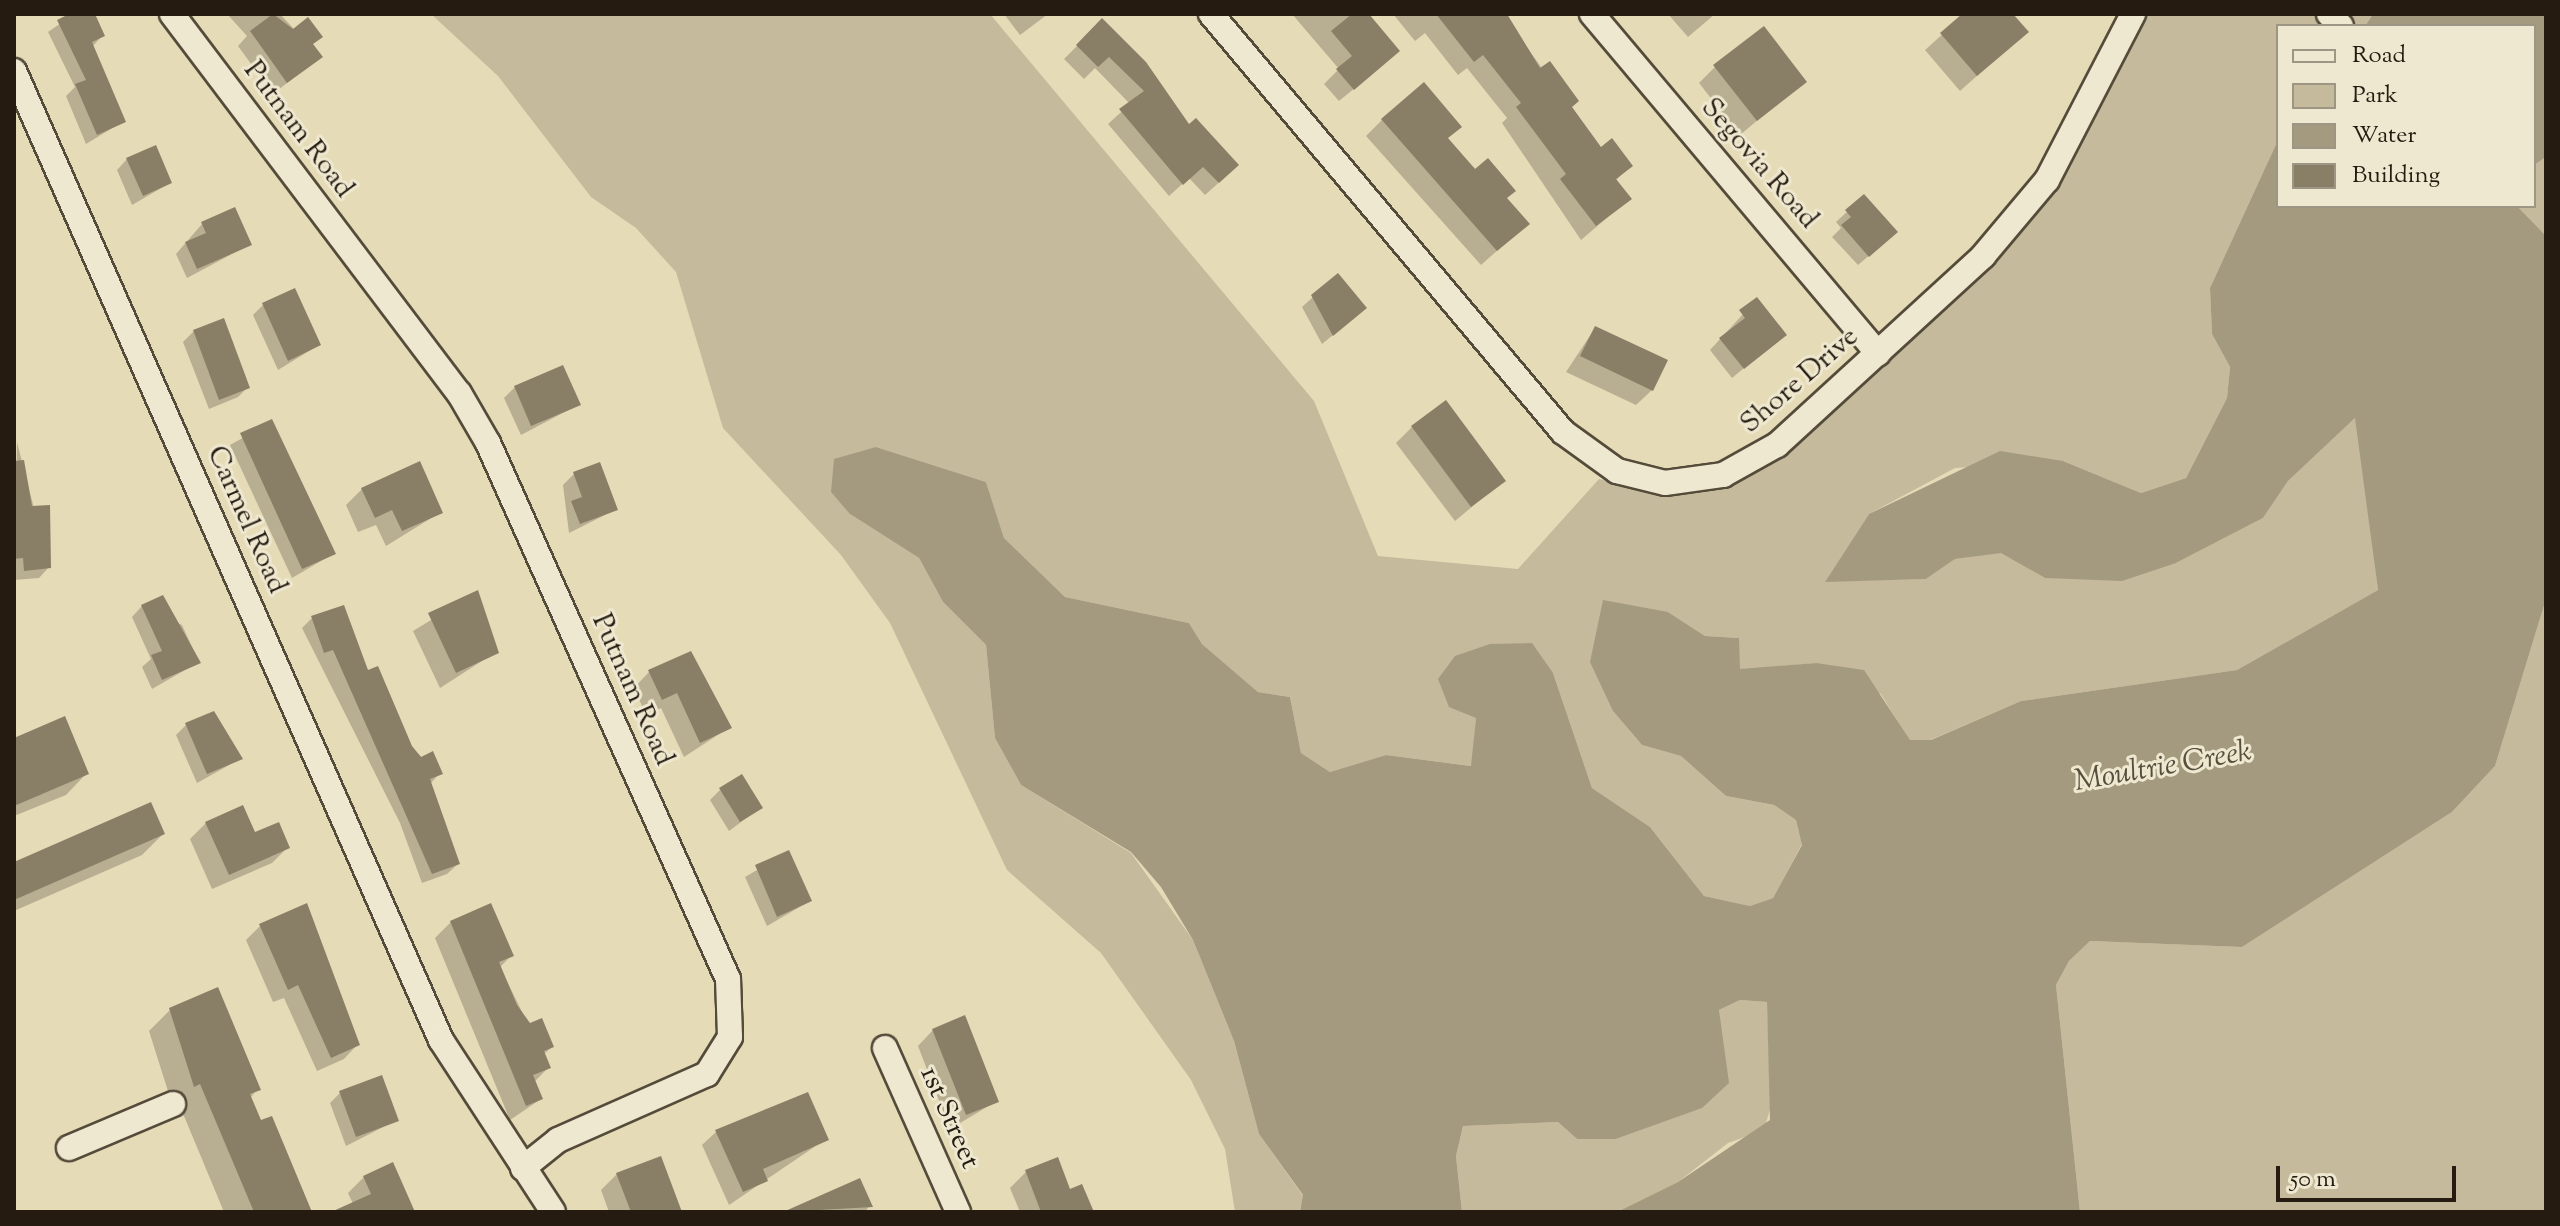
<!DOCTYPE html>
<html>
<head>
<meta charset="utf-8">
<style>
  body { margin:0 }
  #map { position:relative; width:2560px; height:1226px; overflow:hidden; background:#e6dbb7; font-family:"Sorts Mill Goudy",serif }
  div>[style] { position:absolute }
  .green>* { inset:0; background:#c5ba9b }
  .water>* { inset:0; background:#a49a7f }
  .shadow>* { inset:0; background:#0003 }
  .building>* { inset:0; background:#897f67 }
  .roads { filter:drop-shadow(2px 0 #554b3a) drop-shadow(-2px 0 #554b3a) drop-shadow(0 2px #554b3a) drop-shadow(0 -2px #554b3a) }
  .minor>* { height:24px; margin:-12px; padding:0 12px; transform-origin:12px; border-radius:12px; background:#efe8d0 }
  span { translate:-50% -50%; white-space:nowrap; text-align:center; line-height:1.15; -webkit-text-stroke:6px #efe8d0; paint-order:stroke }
  .street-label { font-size:28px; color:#251b11 }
  .water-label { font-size:30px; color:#584e3d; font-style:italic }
  .frame { position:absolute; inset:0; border:16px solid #251b11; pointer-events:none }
  .legend { position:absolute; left:2276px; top:24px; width:260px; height:184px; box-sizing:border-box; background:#efe8d0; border:2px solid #9e9684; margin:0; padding:10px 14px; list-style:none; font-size:24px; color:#251b11 }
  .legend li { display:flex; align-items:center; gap:16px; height:40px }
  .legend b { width:40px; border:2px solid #9e9684 }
  .scale { position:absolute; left:2276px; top:1166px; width:180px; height:36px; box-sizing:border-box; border:4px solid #251b11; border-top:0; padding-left:10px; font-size:24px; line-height:28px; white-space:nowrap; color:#251b11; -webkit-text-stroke:6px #efe8d0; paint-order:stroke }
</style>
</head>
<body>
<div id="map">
  <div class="green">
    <i style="clip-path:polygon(431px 14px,990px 14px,1314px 401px,1378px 556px,1518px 569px,1599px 479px,1668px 496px,1726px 485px,1782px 457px,2047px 201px,2143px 14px,2373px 14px,2365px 26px,2278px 26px,2278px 140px,2210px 288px,2212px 334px,2230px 367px,2227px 398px,2186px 478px,2141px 493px,2063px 461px,1955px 468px,1869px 514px,1826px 581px,1926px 579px,1955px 559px,2001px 552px,2045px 578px,2176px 563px,2263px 518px,2288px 481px,2356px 417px,2378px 590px,2237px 670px,2021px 701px,1930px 740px,1909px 740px,1881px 694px,1816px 663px,1739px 670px,1739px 638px,1705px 636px,1668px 612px,1613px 711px,1642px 745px,1681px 756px,1726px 796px,1774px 805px,1796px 820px,1802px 844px,1773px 898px,1750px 906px,1704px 896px,1650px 827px,1592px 788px,1553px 673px,1476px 718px,1472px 766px,1386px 755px,1330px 772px,1301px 753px,1290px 697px,1258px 692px,1202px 644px,1189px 623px,1065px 597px,1004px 538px,986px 482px,876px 447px,850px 514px,919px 558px,943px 602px,986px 645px,995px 738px,1021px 785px,1131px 853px,1193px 940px,1234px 1041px,1259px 1134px,1303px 1196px,1300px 1212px,1235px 1212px,1225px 1149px,1191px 1080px,1101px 953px,1007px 870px,890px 623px,841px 555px,723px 428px,676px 272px,636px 228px,591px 197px,498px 76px)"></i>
    <i style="clip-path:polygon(2546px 157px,2546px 236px,2517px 206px,2534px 206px,2534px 165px)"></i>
    <i style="clip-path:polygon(2546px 599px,2546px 1212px,2080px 1212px,2056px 985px,2069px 961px,2090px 941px,2242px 947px,2452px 812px,2495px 766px)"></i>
    <i style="clip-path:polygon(1740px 1000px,1767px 1002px,1771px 1106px,1764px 1130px,1728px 1143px,1678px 1182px,1617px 1212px,1462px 1212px,1456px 1156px,1463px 1126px,1558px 1122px,1577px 1139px,1616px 1139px,1701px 1108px,1721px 1044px,1719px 1010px)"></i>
  </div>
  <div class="water">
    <i style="clip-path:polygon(2373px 14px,2546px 14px,2546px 157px,2534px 165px,2534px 26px,2365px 26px)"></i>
    <i style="clip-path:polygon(2278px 140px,2278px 206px,2517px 206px,2546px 236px,2546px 599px,2495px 766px,2452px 812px,2242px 947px,2090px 941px,2069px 961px,2056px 985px,2080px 1212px,1617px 1212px,1678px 1182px,1770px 1120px,1767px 1002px,1740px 1000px,1719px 1010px,1729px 1083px,1702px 1108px,1616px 1139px,1577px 1139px,1558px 1122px,1463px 1126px,1456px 1156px,1462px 1212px,1300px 1212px,1303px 1195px,1259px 1134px,1234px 1041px,1193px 940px,1161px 887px,1131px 852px,1021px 785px,995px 738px,986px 645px,943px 602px,919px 558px,850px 514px,831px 492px,834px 459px,876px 447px,986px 482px,1004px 538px,1065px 597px,1189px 623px,1202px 644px,1258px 692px,1290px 697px,1301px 753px,1330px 772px,1386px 755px,1471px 766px,1476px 718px,1449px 707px,1438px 679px,1455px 656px,1490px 644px,1532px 643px,1553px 673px,1592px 788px,1650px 827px,1704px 896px,1750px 906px,1773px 898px,1802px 845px,1796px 820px,1774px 805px,1726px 796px,1681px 756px,1642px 745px,1613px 711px,1590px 662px,1603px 600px,1668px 612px,1705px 636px,1739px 638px,1740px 669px,1816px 663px,1864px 670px,1910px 740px,1931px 740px,2021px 701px,2237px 670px,2378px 590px,2355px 418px,2288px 481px,2263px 518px,2176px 563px,2122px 581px,2045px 578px,2001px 553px,1955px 559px,1926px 579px,1825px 582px,1869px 514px,2000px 451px,2063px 461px,2141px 493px,2186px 478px,2227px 398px,2230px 367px,2212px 334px,2210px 288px)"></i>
  </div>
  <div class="shadow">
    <i style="clip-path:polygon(74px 14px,93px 14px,103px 35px,92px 47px,124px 121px,86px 144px,66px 96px,75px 87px,48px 32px)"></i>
    <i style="clip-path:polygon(227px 14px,280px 14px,320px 57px,273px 94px,238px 46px,247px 36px)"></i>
    <i style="clip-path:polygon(1004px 14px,1048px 14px,1020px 35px)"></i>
    <i style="clip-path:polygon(1292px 14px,1366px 14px,1384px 64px,1339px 101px,1324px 84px,1339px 69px)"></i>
    <i style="clip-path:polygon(1393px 14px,1503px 14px,1601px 150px,1631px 166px,1615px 181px,1629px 199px,1581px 240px,1502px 123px,1507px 118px,1467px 68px,1458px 75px,1425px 33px,1415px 41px)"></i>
    <i style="clip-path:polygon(1668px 14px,1715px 14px,1688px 37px)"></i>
    <i style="clip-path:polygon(1965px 14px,2010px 14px,2026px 32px,1960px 91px,1925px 50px)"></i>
    <i style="clip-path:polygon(1102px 21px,1224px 178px,1205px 195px,1189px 178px,1169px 196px,1108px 124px,1130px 104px,1095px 68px,1084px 79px,1064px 59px)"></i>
    <i style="clip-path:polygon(1715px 67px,1804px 81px,1740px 135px,1699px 83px)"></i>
    <i style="clip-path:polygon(1382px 120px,1447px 139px,1527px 224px,1481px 265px,1366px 136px)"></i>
    <i style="clip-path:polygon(127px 159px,170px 183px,132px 205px,117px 170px)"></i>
    <i style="clip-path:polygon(1864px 196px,1885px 242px,1858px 265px,1832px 237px,1841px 228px,1836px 222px)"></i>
    <i style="clip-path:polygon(202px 224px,249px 245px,187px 278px,176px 254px)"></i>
    <i style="clip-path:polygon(1313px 297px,1354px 318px,1322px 344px,1302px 307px)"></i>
    <i style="clip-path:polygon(1756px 300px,1784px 335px,1732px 378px,1710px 350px)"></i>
    <i style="clip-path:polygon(263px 305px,319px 345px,278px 370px,253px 315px)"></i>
    <i style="clip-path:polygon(1595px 328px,1652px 390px,1636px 405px,1566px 372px)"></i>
    <i style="clip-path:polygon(194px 331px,248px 387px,238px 397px,209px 409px,183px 342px)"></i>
    <i style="clip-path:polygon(515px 387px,578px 405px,521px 435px,504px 398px)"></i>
    <i style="clip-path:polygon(271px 422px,333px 554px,292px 578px,230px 445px)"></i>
    <i style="clip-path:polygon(1412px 427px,1504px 480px,1455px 521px,1396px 443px)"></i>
    <i style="clip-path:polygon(17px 442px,49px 567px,39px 578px,14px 580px)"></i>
    <i style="clip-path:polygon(574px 474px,615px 510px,569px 533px,563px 485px)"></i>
    <i style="clip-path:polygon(362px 489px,441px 512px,386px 546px,376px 525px,358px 532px,346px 505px)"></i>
    <i style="clip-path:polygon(477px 592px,496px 652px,440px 688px,413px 631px)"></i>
    <i style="clip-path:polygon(142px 606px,182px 625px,199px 662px,152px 689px,142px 667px,151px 659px,132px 617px)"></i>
    <i style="clip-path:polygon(312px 618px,366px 673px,410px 747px,440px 773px,430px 784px,458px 864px,447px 874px,422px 883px,400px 823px,302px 628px)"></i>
    <i style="clip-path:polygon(649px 672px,730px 727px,684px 757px,661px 708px,646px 715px,634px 688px)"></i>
    <i style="clip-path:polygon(186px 725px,240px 759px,197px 783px,176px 735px)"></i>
    <i style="clip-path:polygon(14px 740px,87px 773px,66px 795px,14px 816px)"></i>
    <i style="clip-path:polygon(720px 790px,760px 808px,729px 831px,710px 800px)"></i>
    <i style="clip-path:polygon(206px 823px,288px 847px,272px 863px,212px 889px,190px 839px)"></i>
    <i style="clip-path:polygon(163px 834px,142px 855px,14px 911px,14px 864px)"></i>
    <i style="clip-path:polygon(788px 852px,810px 901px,767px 926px,745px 877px)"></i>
    <i style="clip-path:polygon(451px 922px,512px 955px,500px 967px,529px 1026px,552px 1047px,543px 1055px,548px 1068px,534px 1082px,541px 1099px,510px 1120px,435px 938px)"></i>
    <i style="clip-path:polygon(260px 926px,358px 1044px,344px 1059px,317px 1071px,284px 998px,273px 1002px,246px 940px)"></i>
    <i style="clip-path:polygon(170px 1010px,258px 1089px,250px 1098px,260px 1123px,310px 1212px,224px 1212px,179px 1104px,173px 1107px,149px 1031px)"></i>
    <i style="clip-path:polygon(933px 1030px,997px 1101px,950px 1129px,918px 1046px)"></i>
    <i style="clip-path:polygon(340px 1093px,397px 1120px,346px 1146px,330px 1103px)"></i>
    <i style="clip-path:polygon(716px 1132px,826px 1139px,729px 1205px,702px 1145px)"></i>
    <i style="clip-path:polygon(1026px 1172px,1069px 1191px,1087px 1212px,1020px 1212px,1010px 1188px)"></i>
    <i style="clip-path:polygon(617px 1174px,680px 1212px,609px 1212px,601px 1190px)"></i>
    <i style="clip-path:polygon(364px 1177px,412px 1212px,348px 1212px,354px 1206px,348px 1193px)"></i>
    <i style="clip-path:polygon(859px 1181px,870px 1206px,864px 1212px,788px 1212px)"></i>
  </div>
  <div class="building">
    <i style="clip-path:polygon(69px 14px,95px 14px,105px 36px,92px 42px,126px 122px,97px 135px,75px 84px,86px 80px,57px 20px)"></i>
    <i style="clip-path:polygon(273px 14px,293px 29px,308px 17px,323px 37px,313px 44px,323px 57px,287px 83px,250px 31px)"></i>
    <i style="clip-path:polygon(1352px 14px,1369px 14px,1400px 51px,1354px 90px,1336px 69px,1352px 56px,1331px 31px)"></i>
    <i style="clip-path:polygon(1436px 14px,1507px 14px,1540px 68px,1550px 61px,1579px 101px,1572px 107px,1601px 147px,1612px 138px,1633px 166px,1616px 179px,1632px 199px,1596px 226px,1560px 179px,1566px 174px,1516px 107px,1521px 103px,1483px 55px,1474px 62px)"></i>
    <i style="clip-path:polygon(1962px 14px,2013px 14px,2029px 32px,1977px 76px,1940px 33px)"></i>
    <i style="clip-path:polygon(1102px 18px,1146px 62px,1189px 124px,1196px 118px,1239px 165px,1219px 183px,1203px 167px,1183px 185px,1119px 109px,1144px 91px,1109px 57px,1098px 67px,1076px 45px)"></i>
    <i style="clip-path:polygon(1764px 26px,1807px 82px,1757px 121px,1713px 65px)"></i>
    <i style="clip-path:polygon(1424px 82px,1462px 127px,1448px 138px,1475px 169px,1488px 158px,1516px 191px,1507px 198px,1530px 224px,1497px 251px,1381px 119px)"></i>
    <i style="clip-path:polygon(156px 145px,172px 183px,143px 196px,126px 158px)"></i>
    <i style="clip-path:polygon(1864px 194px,1898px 232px,1869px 257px,1841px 225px,1851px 217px,1845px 210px)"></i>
    <i style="clip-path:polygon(235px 207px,252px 245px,197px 269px,185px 242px,206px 233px,201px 222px)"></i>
    <i style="clip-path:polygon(1338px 273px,1367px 308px,1333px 336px,1311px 295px)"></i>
    <i style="clip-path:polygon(295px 288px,321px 345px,288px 361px,262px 303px)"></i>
    <i style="clip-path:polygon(1757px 297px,1787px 335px,1744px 369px,1719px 338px,1745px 318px,1739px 310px)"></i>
    <i style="clip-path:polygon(224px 318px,250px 388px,219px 400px,193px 330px)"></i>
    <i style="clip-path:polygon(1595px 326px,1668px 360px,1653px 391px,1580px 356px)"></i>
    <i style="clip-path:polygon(563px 365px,581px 405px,531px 426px,514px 386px)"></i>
    <i style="clip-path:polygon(1446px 400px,1506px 481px,1471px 507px,1411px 426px)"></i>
    <i style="clip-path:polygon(272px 419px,336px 554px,302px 569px,240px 433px)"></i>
    <i style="clip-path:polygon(24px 460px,32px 506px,50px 505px,51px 568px,24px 571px,23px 558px,14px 559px,14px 461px)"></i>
    <i style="clip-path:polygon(420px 461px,443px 513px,402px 531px,392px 510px,375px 518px,361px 488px)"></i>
    <i style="clip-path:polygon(600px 462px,618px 510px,580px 524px,571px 501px,582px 497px,573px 472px)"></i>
    <i style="clip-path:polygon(478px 590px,499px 653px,456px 673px,428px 613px)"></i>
    <i style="clip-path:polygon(163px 595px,201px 663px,162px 680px,151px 655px,162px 651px,141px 605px)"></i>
    <i style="clip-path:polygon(344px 605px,368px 670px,378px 666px,412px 746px,421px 757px,433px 751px,443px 774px,430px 779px,460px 864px,432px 874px,333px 650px,324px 653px,311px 616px)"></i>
    <i style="clip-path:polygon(691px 651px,732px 728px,700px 743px,677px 693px,662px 700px,648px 670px)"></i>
    <i style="clip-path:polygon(214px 711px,243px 759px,207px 774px,185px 723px)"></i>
    <i style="clip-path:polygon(65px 716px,89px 774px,14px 806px,14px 738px)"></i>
    <i style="clip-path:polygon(742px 774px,763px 808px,740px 822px,719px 788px)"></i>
    <i style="clip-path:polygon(151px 802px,165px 834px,14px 900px,14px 862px)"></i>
    <i style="clip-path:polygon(243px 805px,255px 832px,279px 822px,290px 848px,229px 875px,205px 822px)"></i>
    <i style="clip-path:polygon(789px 850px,812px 901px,777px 917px,755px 865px)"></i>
    <i style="clip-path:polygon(307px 903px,360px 1045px,331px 1058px,298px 985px,288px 990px,259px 924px)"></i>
    <i style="clip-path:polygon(491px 903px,514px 956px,499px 962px,517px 1005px,530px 1023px,542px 1018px,554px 1047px,544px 1051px,551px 1068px,533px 1075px,543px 1099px,526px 1106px,450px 921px)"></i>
    <i style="clip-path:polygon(218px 987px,261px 1090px,250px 1094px,261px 1120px,272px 1116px,312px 1212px,254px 1212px,200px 1084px,194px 1087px,169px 1008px)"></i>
    <i style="clip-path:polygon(965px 1015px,999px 1102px,966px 1115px,932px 1029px)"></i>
    <i style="clip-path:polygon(382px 1075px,399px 1121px,356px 1137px,339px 1091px)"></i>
    <i style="clip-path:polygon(808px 1092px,829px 1140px,763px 1169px,768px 1181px,743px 1192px,715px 1130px)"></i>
    <i style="clip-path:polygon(661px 1156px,682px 1212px,631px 1212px,616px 1173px)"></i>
    <i style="clip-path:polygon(1058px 1157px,1070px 1189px,1082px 1184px,1094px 1212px,1041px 1212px,1025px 1170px)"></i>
    <i style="clip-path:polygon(393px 1162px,415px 1212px,331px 1212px,371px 1194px,363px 1176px)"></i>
    <i style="clip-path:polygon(860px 1178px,873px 1207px,783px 1212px)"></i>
  </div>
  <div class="roads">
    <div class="minor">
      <i style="left:172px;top:14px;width:475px;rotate:52.9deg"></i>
      <i style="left:459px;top:393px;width:58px;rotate:59.9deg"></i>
      <i style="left:488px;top:443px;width:587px;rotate:65.88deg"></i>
      <i style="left:728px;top:979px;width:58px;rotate:88deg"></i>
      <i style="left:730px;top:1037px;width:44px;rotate:121.9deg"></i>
      <i style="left:707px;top:1074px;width:163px;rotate:156.1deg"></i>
      <i style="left:558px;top:1140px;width:45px;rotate:141.3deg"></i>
      <i style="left:1211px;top:14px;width:546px;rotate:49.9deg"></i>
      <i style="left:1563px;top:432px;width:67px;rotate:35.8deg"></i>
      <i style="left:1617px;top:471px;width:49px;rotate:14deg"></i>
      <i style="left:1665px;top:483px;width:59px;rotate:-7.9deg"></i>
      <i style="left:1723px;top:475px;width:62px;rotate:-29.1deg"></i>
      <i style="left:1777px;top:445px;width:280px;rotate:-42.5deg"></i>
      <i style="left:1983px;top:256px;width:99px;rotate:-49.9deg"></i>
      <i style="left:2047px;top:180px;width:187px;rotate:-62.6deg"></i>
      <i style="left:1592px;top:14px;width:444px;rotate:49.9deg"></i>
      <i style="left:2329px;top:14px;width:17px;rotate:45deg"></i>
      <i style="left:14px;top:71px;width:1059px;rotate:66.22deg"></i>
      <i style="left:441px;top:1040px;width:205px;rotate:56.9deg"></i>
      <i style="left:885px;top:1048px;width:180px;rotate:66deg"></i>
      <i style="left:69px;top:1148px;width:113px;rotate:-22.9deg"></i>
    </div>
  </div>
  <div class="street-label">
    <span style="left:298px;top:130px;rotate:53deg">Putnam Road</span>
    <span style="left:1759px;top:164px;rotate:49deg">Segovia Road</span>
    <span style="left:1800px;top:381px;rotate:-41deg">Shore Drive</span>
    <span style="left:246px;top:520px;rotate:66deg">Carmel Road</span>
    <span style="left:632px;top:690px;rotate:66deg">Putnam Road</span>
    <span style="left:949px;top:1118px;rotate:66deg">1st Street</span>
  </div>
  <div class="water-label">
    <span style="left:2163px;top:768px;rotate:-10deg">Moultrie Creek</span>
  </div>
  <div class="frame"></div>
  <ul class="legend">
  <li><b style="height:10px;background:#efe8d0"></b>Road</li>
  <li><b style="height:22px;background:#c5ba9b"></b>Park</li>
  <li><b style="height:22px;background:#a49a7f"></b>Water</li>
  <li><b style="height:22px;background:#897f67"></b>Building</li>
  </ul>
  <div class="scale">50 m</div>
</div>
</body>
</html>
